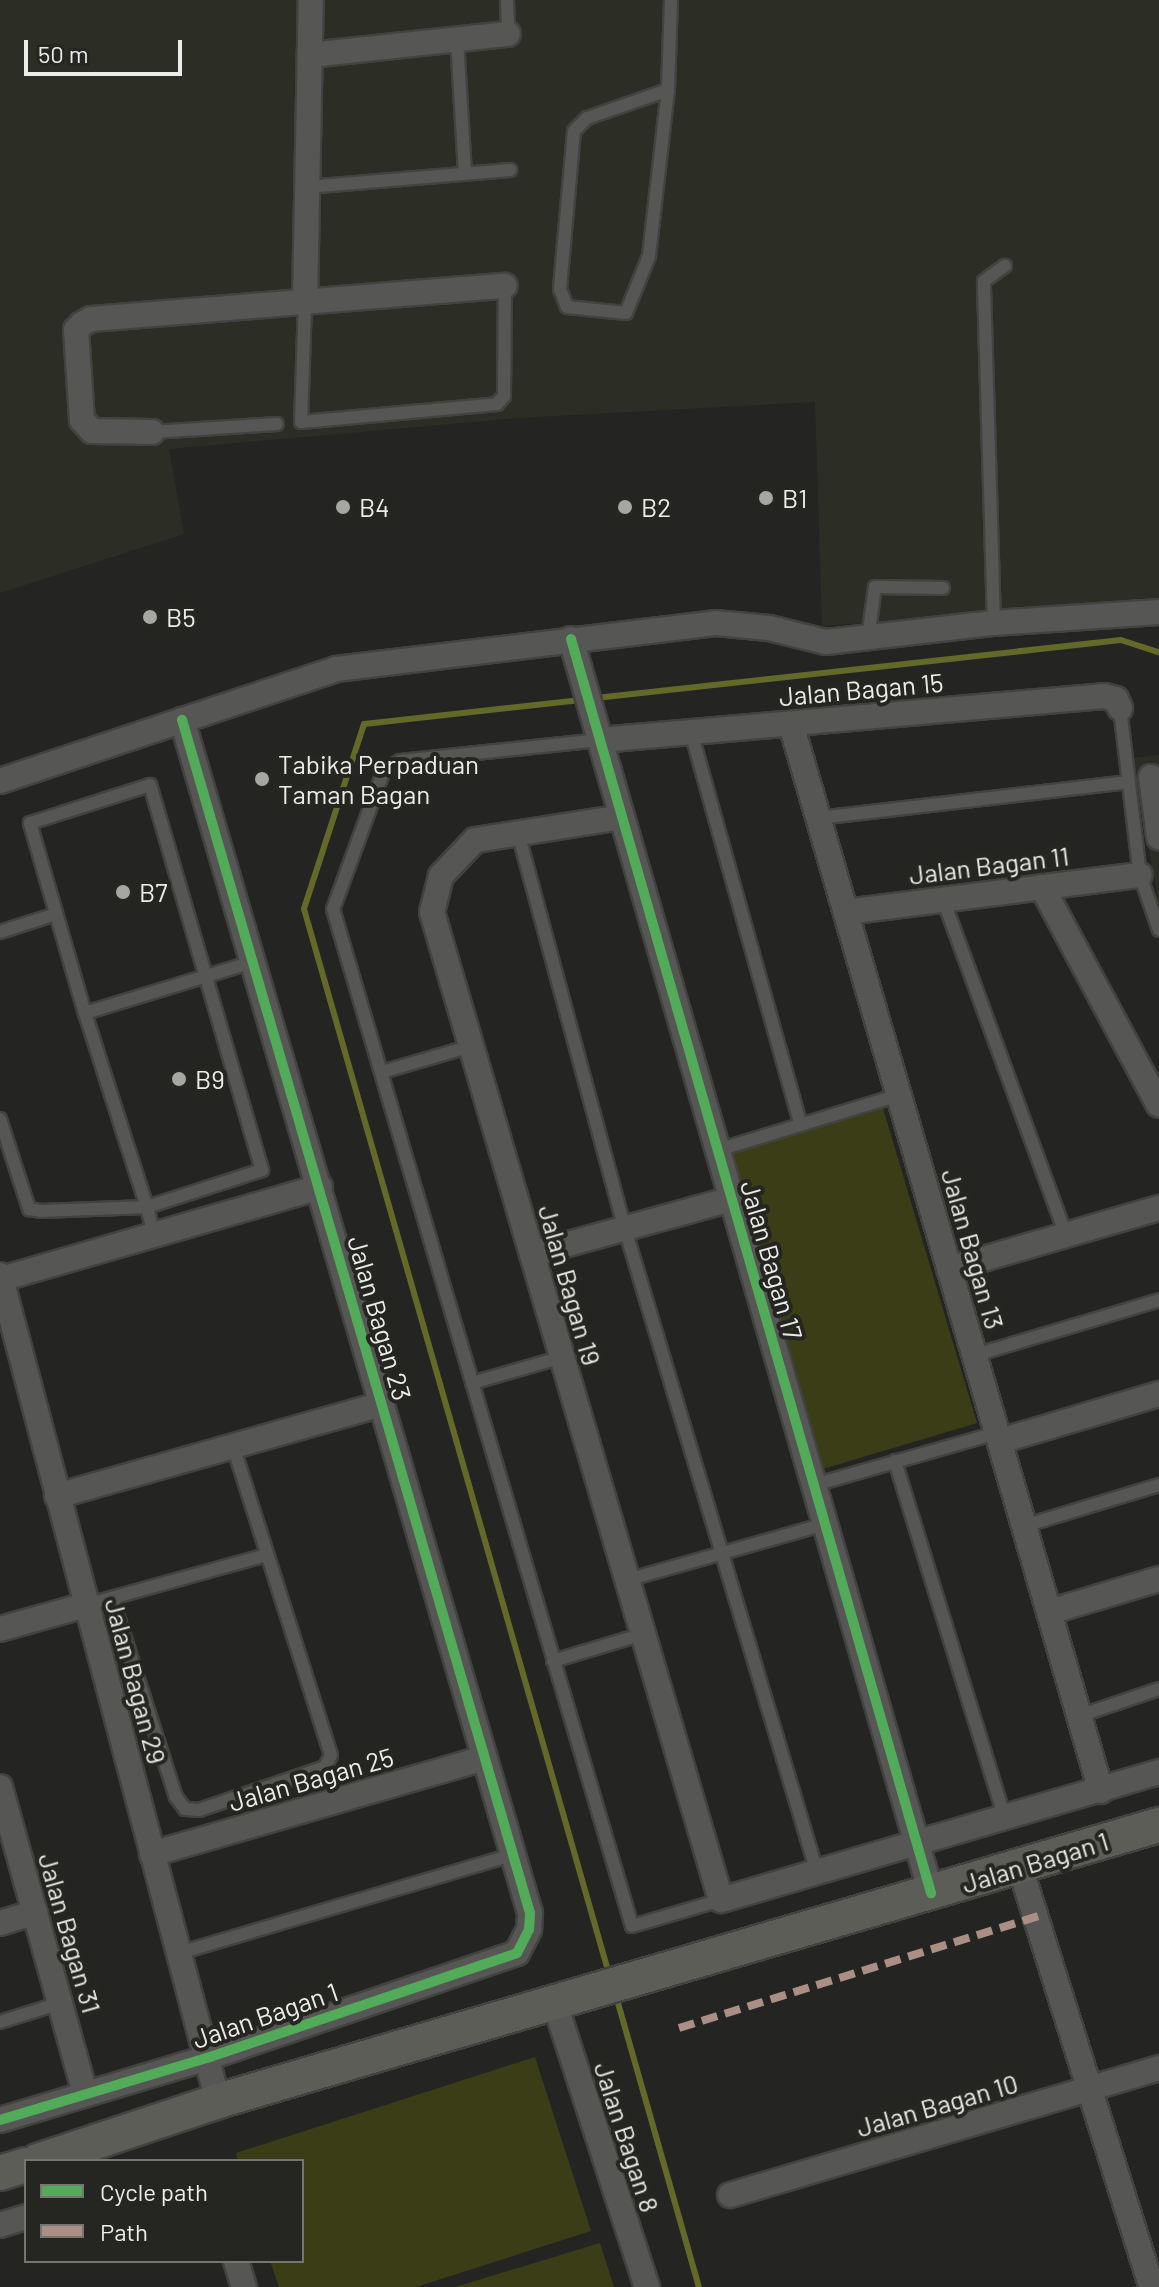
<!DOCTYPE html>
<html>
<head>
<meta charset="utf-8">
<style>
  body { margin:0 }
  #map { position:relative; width:1159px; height:2287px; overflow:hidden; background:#242522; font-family:Barlow,sans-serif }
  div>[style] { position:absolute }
  .built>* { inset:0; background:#2c2d24 }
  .green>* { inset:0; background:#3a3d15 }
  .stream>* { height:6px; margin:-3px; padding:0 3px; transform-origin:3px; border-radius:3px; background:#636928 }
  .roads { filter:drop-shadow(2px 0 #424240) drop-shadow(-2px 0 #424240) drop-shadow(0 2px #424240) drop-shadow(0 -2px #424240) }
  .lane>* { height:12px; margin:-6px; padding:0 6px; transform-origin:6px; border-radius:6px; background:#565655 }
  .street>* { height:24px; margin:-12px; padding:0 12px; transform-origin:12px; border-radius:12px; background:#565655 }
  .secondary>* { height:34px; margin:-17px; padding:0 17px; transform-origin:17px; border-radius:17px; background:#5d5d58 }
  .quiet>* { height:8px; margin-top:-4px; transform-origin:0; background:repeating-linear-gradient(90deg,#ac8f84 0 16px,transparent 0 24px) }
  .cycleway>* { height:10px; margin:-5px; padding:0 5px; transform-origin:5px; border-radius:5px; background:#51ab58 }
  .dots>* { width:22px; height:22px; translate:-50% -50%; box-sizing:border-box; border:4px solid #252621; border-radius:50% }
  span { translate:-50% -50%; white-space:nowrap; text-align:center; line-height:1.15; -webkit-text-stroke:8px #252621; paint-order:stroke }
  .poi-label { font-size:26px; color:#ecece9 }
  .left { translate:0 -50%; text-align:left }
  .street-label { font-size:26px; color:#ecece9 }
  .legend { position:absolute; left:24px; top:2159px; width:280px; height:104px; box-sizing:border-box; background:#252621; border:2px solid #757571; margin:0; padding:10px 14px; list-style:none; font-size:24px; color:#ecece9 }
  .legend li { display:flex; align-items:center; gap:16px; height:40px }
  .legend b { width:40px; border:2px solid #757571 }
  .scale { position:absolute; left:24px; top:40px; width:158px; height:36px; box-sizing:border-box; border:4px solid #ecece9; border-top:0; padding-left:10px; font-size:24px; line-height:28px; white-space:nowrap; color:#ecece9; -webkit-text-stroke:6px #252621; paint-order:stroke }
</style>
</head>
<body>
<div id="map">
  <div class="built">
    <i style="clip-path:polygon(0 0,1159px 0,1159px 602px,822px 626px,815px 402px,518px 418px,169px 449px,184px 534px,0 593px)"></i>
    <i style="clip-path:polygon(1159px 755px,1159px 903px,1132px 758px)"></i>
  </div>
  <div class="green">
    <i style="clip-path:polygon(882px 1105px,977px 1423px,823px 1469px,728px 1151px)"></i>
    <i style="clip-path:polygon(535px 2057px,591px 2231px,416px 2287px,279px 2287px,270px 2261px,302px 2261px,302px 2161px,238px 2161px,236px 2153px)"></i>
    <i style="clip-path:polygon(600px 2243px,614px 2287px,455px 2287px)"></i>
  </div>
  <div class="stream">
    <i style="left:596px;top:698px;width:528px;rotate:-6.3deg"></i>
    <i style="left:1121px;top:640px;width:40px;rotate:18deg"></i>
    <i style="left:581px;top:700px;width:218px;rotate:173.7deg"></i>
    <i style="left:364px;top:724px;width:194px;rotate:108deg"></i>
    <i style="left:304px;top:909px;width:1108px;rotate:74.02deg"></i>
    <i style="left:616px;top:1996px;width:303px;rotate:74.1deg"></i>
  </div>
  <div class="roads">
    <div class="lane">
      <i style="left:507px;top:0;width:34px;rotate:88deg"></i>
      <i style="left:457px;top:39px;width:135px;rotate:86.6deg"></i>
      <i style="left:668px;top:90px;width:86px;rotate:160.9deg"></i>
      <i style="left:587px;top:118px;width:18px;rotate:135deg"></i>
      <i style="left:574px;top:131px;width:159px;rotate:95.1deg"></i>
      <i style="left:560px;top:289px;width:19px;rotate:69deg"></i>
      <i style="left:567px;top:307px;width:59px;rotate:5.8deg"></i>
      <i style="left:626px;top:313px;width:61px;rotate:-68deg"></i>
      <i style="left:649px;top:256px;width:167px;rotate:-83.5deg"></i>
      <i style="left:668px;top:90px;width:90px;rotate:-88.1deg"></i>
      <i style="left:307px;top:187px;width:204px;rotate:-4.8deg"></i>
      <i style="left:305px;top:302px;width:120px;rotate:91.9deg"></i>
      <i style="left:301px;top:422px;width:197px;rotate:-5.2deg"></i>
      <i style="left:497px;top:404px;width:11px;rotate:-49deg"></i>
      <i style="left:504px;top:396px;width:110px;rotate:-89.5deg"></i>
      <i style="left:152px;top:432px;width:125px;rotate:-3.7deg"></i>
      <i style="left:994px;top:623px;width:342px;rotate:-91.7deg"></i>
      <i style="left:984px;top:281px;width:26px;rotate:-36deg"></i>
      <i style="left:868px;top:638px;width:51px;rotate:-82.2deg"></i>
      <i style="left:875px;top:587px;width:68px;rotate:0.8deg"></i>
      <i style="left:1120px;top:708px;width:168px;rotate:83.2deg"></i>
      <i style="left:1140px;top:875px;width:58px;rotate:70.9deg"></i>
      <i style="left:691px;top:732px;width:406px;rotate:74.4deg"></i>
      <i style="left:600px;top:740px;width:201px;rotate:174deg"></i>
      <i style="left:400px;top:761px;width:18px;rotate:151deg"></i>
      <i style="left:384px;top:770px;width:148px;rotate:110.1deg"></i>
      <i style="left:333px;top:909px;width:1060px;rotate:73.62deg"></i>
      <i style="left:632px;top:1926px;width:93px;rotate:-16.3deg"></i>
      <i style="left:818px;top:818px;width:311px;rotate:-6.6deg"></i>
      <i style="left:518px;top:833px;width:410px;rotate:74.9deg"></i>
      <i style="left:625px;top:1229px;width:671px;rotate:73.37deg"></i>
      <i style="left:943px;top:899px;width:358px;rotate:69.9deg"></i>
      <i style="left:0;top:932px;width:59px;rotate:-17.8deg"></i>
      <i style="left:85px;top:1013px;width:176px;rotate:-16.9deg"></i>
      <i style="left:382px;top:1072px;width:93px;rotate:-16.3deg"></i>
      <i style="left:0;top:1119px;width:95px;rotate:72.1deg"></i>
      <i style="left:29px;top:1209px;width:12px;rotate:9deg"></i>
      <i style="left:41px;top:1211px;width:106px;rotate:-2.2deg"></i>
      <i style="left:147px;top:1207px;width:121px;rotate:-17.8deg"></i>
      <i style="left:262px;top:1170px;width:401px;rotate:-106.2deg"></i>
      <i style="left:150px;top:785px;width:126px;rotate:162.4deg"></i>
      <i style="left:30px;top:823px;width:198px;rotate:73.9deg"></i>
      <i style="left:85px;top:1013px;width:204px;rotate:72.3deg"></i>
      <i style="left:147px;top:1207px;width:29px;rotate:76deg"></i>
      <i style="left:718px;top:1150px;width:189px;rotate:-16.9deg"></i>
      <i style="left:975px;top:1355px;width:192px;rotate:-16.6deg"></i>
      <i style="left:472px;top:1383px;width:94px;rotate:-16.1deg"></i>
      <i style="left:895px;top:1461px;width:374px;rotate:72.9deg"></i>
      <i style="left:814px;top:1485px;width:190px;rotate:-15.9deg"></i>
      <i style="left:1024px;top:1526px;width:141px;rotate:-16.9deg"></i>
      <i style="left:627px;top:1580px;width:206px;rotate:-15.8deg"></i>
      <i style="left:112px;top:1598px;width:209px;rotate:72.2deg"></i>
      <i style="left:176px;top:1797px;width:15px;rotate:53deg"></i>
      <i style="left:185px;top:1809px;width:14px;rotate:4deg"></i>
      <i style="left:199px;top:1810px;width:133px;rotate:-18.8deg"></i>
      <i style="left:325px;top:1767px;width:13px;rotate:-63deg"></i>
      <i style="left:331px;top:1755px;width:324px;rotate:-107.6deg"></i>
      <i style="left:86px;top:1605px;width:187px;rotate:-15.5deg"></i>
      <i style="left:553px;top:1661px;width:94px;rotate:-16.7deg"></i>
      <i style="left:1079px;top:1716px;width:84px;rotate:-18.6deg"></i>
      <i style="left:179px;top:1953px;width:348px;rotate:-16.4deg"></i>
      <i style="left:0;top:2022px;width:63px;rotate:-17.6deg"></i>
    </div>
    <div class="street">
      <i style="left:310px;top:55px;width:199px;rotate:-6.1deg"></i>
      <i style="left:305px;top:302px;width:302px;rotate:-88.9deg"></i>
      <i style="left:152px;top:432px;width:60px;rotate:-179deg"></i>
      <i style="left:92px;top:431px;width:15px;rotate:-132deg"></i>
      <i style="left:82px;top:420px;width:90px;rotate:-93.8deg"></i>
      <i style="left:76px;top:330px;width:8px;rotate:-45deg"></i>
      <i style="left:82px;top:324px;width:10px;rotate:-29deg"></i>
      <i style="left:91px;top:319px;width:415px;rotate:-4.6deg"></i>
      <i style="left:571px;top:639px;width:1305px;rotate:73.98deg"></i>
      <i style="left:791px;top:724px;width:1111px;rotate:73.8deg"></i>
      <i style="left:600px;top:740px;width:506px;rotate:-4.99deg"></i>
      <i style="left:1104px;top:696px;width:12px;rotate:14deg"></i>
      <i style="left:1116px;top:699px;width:10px;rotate:66deg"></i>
      <i style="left:1151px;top:777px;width:61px;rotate:82.4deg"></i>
      <i style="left:0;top:781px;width:354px;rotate:-18.4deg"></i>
      <i style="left:336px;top:669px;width:382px;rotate:-6.9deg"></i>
      <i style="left:715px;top:623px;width:54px;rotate:5.3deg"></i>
      <i style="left:769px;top:628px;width:59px;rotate:13.8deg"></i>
      <i style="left:826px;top:642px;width:169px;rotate:-6.5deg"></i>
      <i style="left:994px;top:623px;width:165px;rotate:-3.8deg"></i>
      <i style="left:622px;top:817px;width:149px;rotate:171.1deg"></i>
      <i style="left:475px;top:840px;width:50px;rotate:133.4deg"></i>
      <i style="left:441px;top:876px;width:37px;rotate:104deg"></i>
      <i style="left:432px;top:912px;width:1029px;rotate:73.7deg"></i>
      <i style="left:721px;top:1900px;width:456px;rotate:-16.3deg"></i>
      <i style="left:1042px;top:887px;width:247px;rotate:61.8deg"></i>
      <i style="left:846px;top:912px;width:296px;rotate:-7.2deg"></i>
      <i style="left:532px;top:1254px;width:206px;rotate:-15.4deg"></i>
      <i style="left:949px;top:1269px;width:219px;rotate:-16.2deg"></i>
      <i style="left:0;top:1275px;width:854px;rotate:75.22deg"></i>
      <i style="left:1px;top:1279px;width:332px;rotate:-16.1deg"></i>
      <i style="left:1000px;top:1441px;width:166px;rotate:-16.5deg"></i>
      <i style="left:57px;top:1496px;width:338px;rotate:-15.8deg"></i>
      <i style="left:1049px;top:1612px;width:115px;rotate:-16.7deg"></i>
      <i style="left:0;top:1629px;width:89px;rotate:-15.6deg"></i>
      <i style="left:0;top:1787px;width:319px;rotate:74.5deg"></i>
      <i style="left:152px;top:1854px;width:346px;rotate:-16.1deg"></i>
      <i style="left:1020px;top:1867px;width:440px;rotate:72.6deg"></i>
      <i style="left:0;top:1923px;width:37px;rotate:-17deg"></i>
      <i style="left:555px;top:2004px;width:298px;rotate:72deg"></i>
      <i style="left:0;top:2120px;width:216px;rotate:-16.7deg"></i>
      <i style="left:207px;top:2058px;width:327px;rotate:-18.7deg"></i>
      <i style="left:517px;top:1953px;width:27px;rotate:-63deg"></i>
      <i style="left:529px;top:1929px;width:16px;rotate:-86deg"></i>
      <i style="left:530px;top:1913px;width:1243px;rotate:-106.26deg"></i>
      <i style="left:730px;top:2195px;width:447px;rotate:-16.5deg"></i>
      <i style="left:0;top:2225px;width:27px;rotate:-17deg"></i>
      <i style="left:236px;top:2261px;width:27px;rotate:73deg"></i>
    </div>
    <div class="secondary">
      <i style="left:38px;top:2161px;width:190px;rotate:-18.4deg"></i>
      <i style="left:218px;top:2101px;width:981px;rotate:-16.35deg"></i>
      <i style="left:0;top:2173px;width:27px;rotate:-17deg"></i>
    </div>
  </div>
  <div class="quiet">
    <i style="left:679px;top:2028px;width:377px;rotate:-17.3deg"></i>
  </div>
  <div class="cycleway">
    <i style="left:571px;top:639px;width:1305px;rotate:73.98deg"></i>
    <i style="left:0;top:2120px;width:216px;rotate:-16.7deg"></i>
    <i style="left:207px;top:2058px;width:327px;rotate:-18.7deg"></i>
    <i style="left:517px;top:1953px;width:27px;rotate:-63deg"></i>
    <i style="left:529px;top:1929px;width:16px;rotate:-86deg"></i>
    <i style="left:530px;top:1913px;width:1243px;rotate:-106.26deg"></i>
  </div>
  <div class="dots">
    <i style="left:766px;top:498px;background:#a6a6a3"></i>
    <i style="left:343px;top:507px;background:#a6a6a3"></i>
    <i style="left:625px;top:507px;background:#a6a6a3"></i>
    <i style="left:150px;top:617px;background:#a6a6a3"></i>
    <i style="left:262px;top:779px;background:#a6a6a3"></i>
    <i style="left:123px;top:892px;background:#a6a6a3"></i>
    <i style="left:179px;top:1079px;background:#a6a6a3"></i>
  </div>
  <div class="poi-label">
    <span class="left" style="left:782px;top:498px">B1</span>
    <span class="left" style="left:359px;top:507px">B4</span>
    <span class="left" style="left:641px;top:507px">B2</span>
    <span class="left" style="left:166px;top:617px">B5</span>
    <span class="left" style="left:278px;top:779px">Tabika Perpaduan<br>Taman Bagan</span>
    <span class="left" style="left:139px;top:892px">B7</span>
    <span class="left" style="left:195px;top:1079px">B9</span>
  </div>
  <div class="street-label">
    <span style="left:861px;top:689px;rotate:-5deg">Jalan Bagan 15</span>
    <span style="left:989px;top:865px;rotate:-7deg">Jalan Bagan 11</span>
    <span style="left:973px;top:1249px;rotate:74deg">Jalan Bagan 13</span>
    <span style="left:772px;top:1260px;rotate:74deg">Jalan Bagan 17</span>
    <span style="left:570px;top:1285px;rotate:74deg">Jalan Bagan 19</span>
    <span style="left:380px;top:1318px;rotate:74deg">Jalan Bagan 23</span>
    <span style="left:136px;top:1681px;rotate:75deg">Jalan Bagan 29</span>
    <span style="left:311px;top:1779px;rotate:-16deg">Jalan Bagan 25</span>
    <span style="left:1035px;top:1862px;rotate:-17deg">Jalan Bagan 1</span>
    <span style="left:70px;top:1933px;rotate:74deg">Jalan Bagan 31</span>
    <span style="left:265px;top:2015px;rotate:-19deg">Jalan Bagan 1</span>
    <span style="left:937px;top:2105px;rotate:-16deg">Jalan Bagan 10</span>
    <span style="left:627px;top:2137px;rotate:72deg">Jalan Bagan 8</span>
  </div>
  <ul class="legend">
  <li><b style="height:10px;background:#51ab58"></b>Cycle path</li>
  <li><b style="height:10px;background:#ac8f84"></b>Path</li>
  </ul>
  <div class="scale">50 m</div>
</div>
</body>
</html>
